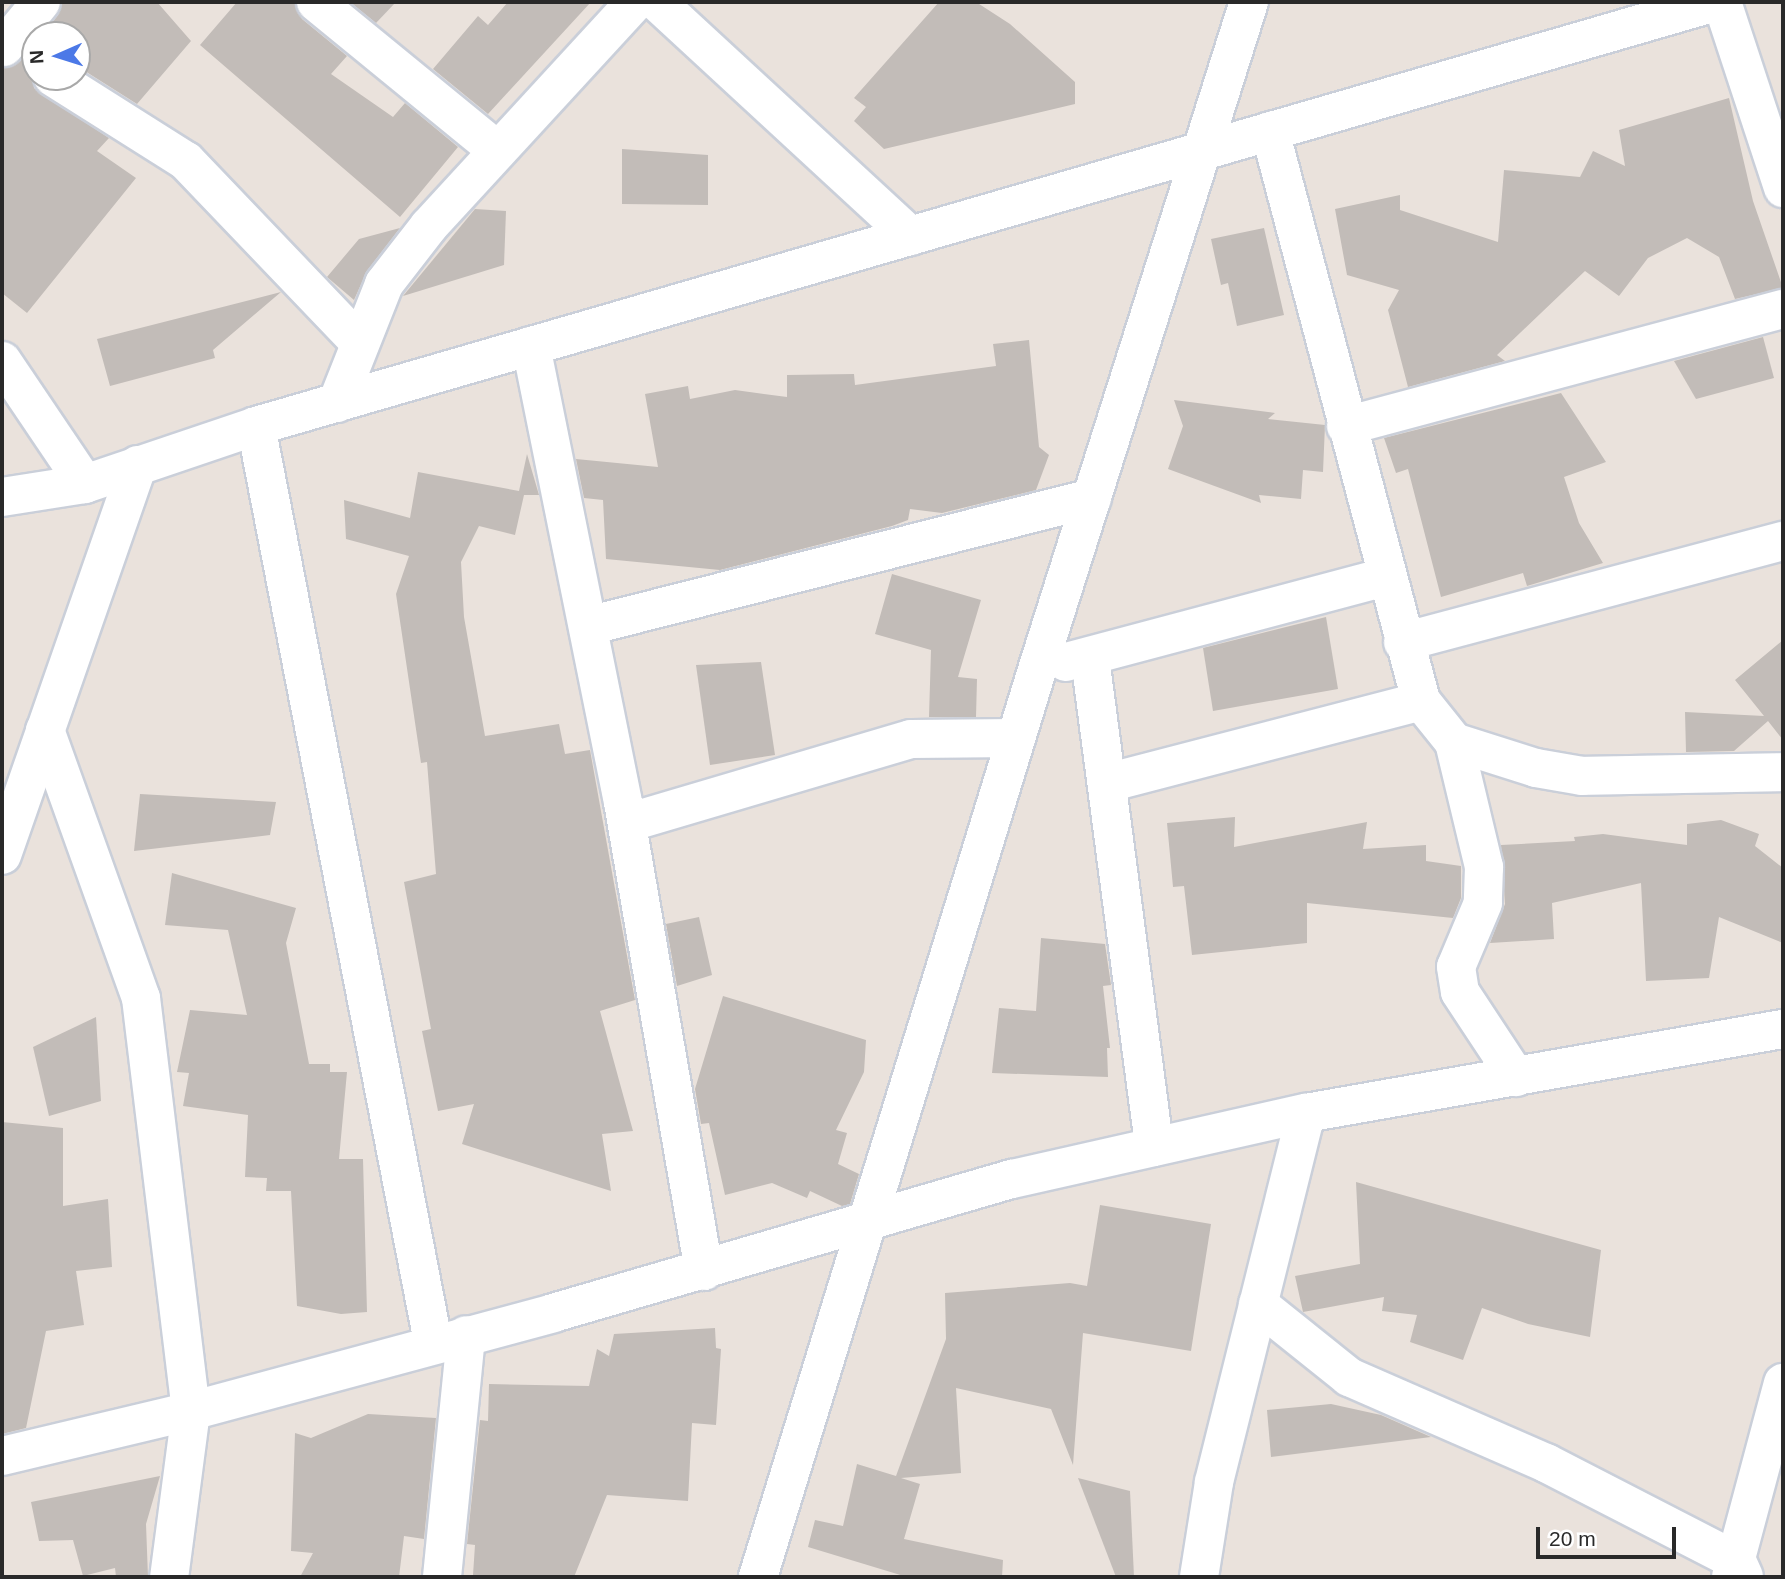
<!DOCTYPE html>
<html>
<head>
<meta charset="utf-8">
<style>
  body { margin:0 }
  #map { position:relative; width:1785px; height:1579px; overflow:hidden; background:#eae2dc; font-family:Arial,sans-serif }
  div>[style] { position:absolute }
  .building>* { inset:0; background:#c2bcb8 }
  .roads { filter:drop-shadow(2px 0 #cacfd9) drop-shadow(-2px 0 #cacfd9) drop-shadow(0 2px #cacfd9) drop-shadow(0 -2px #cacfd9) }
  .minor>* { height:38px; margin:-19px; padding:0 19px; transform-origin:19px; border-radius:19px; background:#fff }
  .tertiary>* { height:38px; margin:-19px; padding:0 19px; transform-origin:19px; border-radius:19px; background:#fff }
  span { translate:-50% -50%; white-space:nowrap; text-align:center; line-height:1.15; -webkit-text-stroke:5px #fff; paint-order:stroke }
  .frame { position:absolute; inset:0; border:4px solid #292929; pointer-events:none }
  .north { position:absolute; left:21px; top:21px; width:70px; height:70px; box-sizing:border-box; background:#fff; border:2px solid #a9a9a9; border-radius:50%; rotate:267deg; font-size:19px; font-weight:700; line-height:28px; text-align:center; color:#292929 }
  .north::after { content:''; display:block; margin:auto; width:24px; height:32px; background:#4c79e7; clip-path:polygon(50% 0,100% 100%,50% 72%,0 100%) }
  .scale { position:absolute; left:1536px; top:1527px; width:140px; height:32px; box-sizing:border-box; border:4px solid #292929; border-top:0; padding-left:9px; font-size:21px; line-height:24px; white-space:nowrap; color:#292929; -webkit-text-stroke:5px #fff; paint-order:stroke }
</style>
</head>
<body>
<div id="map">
  <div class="building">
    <i style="clip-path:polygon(62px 2px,157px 2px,191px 41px,137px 104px,77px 66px,77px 35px,42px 35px,58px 15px)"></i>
    <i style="clip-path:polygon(237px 2px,295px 2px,302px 19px,347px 56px,331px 74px,393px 117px,405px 103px,458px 147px,400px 217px,200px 45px)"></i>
    <i style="clip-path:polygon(350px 2px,396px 2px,376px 23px)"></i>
    <i style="clip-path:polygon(508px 2px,591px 2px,488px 114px,433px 69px,478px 16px,488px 25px)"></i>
    <i style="clip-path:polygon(939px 2px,976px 2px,1010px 24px,1075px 82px,1075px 104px,884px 149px,854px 121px,866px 107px,854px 98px)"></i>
    <i style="clip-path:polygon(35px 44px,34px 88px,109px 138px,97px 151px,136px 178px,27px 313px,2px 293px,2px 69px,20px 61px)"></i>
    <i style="clip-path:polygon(1729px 98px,1753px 201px,1783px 288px,1735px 299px,1719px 257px,1687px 238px,1648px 258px,1619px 296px,1585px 271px,1497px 355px,1505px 361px,1408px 387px,1388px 310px,1399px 290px,1347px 275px,1335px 209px,1400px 195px,1400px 210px,1498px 242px,1504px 170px,1580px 177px,1593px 151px,1625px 166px,1619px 130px)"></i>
    <i style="clip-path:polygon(622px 149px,708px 155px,708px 205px,622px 204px)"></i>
    <i style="clip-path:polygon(475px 209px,506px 211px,504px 265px,403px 296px)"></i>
    <i style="clip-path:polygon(400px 228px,367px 271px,354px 300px,327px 277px,359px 239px)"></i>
    <i style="clip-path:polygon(1264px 228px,1284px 315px,1237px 326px,1228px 283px,1221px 285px,1211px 239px)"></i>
    <i style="clip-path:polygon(281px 292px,213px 350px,215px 358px,110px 386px,97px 339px)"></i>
    <i style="clip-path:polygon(1763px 337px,1774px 378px,1696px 399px,1674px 361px)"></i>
    <i style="clip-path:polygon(1029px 340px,1039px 447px,1049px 455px,1036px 490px,942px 513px,910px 509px,908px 520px,892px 526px,720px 570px,606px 559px,603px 500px,584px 498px,576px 459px,658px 467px,645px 394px,688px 386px,690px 399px,735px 390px,787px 397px,787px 375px,854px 374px,855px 385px,996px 366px,993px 344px)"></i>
    <i style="clip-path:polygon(1561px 393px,1606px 462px,1564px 477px,1579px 523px,1603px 563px,1527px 586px,1523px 573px,1441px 597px,1408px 469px,1396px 473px,1384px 438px)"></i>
    <i style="clip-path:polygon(1174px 400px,1275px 413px,1268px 419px,1325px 425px,1323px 472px,1303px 470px,1301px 499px,1259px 495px,1261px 503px,1168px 469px,1183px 426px)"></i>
    <i style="clip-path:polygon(527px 454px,539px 495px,524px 495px,515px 535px,479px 526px,461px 562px,464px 617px,485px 736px,559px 724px,565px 754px,590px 750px,635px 1000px,600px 1011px,633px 1131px,602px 1134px,611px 1191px,462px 1144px,474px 1104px,438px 1111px,422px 1031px,431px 1029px,404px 882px,436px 874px,427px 762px,421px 763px,396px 594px,409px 556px,346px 539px,344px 500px,410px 518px,418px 472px,519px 491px)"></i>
    <i style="clip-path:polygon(892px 574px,981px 600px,958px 677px,977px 679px,976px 717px,929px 717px,931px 650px,875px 634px)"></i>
    <i style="clip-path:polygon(1326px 617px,1338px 689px,1213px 711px,1203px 648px)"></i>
    <i style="clip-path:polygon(1783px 640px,1783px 740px,1768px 721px,1734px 751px,1686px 752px,1685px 712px,1764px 716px,1735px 680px)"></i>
    <i style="clip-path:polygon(761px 662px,775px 755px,710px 765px,696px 665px)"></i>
    <i style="clip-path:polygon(140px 794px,276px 802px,270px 835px,134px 851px)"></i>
    <i style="clip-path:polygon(1235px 817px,1234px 847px,1367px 822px,1363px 849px,1426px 845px,1426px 861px,1461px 866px,1461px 898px,1453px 918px,1307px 903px,1307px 943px,1192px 955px,1184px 886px,1173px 887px,1167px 823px)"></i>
    <i style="clip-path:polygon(1721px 820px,1759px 834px,1755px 846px,1783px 868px,1783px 943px,1719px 917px,1709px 978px,1646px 981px,1641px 883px,1552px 903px,1554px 939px,1490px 943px,1505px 904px,1501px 845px,1575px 841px,1574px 837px,1603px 834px,1687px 845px,1687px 824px)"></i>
    <i style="clip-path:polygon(172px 873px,296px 908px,286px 943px,309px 1064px,330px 1064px,330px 1072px,347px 1072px,339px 1159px,363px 1159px,367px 1312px,341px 1314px,297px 1306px,291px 1191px,266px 1191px,267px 1178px,245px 1177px,248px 1115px,183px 1106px,189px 1073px,177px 1072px,190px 1010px,247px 1015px,228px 930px,165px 925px)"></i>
    <i style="clip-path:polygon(699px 917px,712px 975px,677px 986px,666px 924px)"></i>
    <i style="clip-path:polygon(1041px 938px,1105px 944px,1111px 985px,1103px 986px,1110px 1048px,1107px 1048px,1108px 1077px,992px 1073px,999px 1008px,1036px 1011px)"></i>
    <i style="clip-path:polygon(723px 996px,866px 1040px,864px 1072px,836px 1130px,847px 1133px,838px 1164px,859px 1174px,850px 1204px,842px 1206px,810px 1191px,807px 1198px,772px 1183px,725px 1195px,709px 1123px,701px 1124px,695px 1089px)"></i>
    <i style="clip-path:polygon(96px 1017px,101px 1101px,49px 1116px,33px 1047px)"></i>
    <i style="clip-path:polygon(2px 1122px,63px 1128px,63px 1206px,108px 1199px,112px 1267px,76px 1271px,84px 1325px,46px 1331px,26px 1428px,2px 1434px)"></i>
    <i style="clip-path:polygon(1356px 1182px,1601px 1250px,1590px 1337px,1528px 1324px,1482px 1308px,1463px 1360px,1410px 1342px,1417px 1315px,1382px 1311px,1384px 1297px,1303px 1312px,1295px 1276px,1360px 1264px)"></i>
    <i style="clip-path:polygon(1100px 1205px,1211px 1224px,1191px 1351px,1083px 1333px,1073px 1465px,1051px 1409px,956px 1388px,961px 1473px,901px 1478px,920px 1484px,904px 1539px,1003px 1560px,1002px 1577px,907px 1577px,808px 1547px,815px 1520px,843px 1526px,857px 1464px,896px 1476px,946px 1339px,945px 1293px,1070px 1283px,1087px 1286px)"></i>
    <i style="clip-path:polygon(715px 1328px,716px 1348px,721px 1349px,716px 1425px,692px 1423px,688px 1501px,607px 1495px,574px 1577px,473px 1575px,475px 1545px,467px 1544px,480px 1420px,488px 1421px,489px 1384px,589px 1386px,597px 1349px,609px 1356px,614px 1334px)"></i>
    <i style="clip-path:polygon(1331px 1404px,1381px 1415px,1431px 1437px,1271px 1457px,1267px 1410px)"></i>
    <i style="clip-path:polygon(368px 1414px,436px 1418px,424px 1539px,404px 1536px,399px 1577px,300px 1577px,313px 1553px,291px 1551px,295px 1433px,311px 1438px)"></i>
    <i style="clip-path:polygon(160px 1476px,146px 1524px,148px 1577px,116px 1577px,115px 1568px,83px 1576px,73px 1540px,39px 1541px,31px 1502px)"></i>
    <i style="clip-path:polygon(1078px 1478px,1130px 1491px,1134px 1577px,1116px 1577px)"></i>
  </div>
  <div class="roads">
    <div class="minor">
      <i style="left:316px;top:2px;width:234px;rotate:39.3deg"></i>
      <i style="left:657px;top:2px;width:345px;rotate:42.7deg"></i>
      <i style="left:1722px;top:2px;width:196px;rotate:71.8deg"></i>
      <i style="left:4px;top:47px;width:58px;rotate:-50.6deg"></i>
      <i style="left:53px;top:77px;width:157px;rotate:32.3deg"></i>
      <i style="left:186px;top:161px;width:252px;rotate:46.3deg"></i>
      <i style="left:1270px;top:131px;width:590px;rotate:75.16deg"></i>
      <i style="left:1421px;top:701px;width:53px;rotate:51.2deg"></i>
      <i style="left:1454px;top:742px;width:86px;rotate:17.6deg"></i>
      <i style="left:1536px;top:768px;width:47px;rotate:9.9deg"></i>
      <i style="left:1582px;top:776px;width:201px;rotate:-1.1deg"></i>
      <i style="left:531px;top:346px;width:465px;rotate:78.6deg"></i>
      <i style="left:623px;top:802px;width:476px;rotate:80.2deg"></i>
      <i style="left:2px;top:361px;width:148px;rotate:56deg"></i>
      <i style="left:337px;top:403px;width:128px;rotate:-68.4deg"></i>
      <i style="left:384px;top:284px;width:73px;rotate:-52.2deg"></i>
      <i style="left:429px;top:226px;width:304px;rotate:-47.4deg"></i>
      <i style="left:256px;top:426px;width:933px;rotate:79.06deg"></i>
      <i style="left:1346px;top:426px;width:452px;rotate:-15deg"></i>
      <i style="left:588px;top:626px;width:520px;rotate:-14.25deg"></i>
      <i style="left:1403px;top:642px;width:393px;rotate:-14.9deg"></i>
      <i style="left:1090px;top:658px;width:493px;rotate:82.5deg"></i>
      <i style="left:1066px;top:662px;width:330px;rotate:-14.9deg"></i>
      <i style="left:45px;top:730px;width:285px;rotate:70.3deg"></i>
      <i style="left:141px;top:998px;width:416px;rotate:83.1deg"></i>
      <i style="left:191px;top:1411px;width:167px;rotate:97.5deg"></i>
      <i style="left:1454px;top:742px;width:129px;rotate:76.5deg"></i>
      <i style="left:1484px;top:867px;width:36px;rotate:92deg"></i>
      <i style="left:1483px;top:903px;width:69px;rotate:112.9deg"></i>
      <i style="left:1456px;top:967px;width:25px;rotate:81deg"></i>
      <i style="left:1460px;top:992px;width:102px;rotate:56.6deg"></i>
      <i style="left:1107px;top:783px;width:325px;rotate:-14.6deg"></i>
      <i style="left:627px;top:823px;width:296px;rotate:-16.5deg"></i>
      <i style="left:911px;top:739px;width:105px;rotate:-0.5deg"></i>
      <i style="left:2px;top:855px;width:413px;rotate:-70.8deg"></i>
      <i style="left:1258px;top:1304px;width:117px;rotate:38.7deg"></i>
      <i style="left:1349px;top:1377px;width:215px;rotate:23.6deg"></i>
      <i style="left:1546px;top:1463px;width:215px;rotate:27.2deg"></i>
      <i style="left:1737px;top:1561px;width:17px;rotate:66deg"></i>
      <i style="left:2px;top:1456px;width:194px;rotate:-13.4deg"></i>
      <i style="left:191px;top:1411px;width:375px;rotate:-15.1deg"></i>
      <i style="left:553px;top:1313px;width:478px;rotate:-16.3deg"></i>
      <i style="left:1012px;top:1179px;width:301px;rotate:-12.7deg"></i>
      <i style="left:1306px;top:1113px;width:484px;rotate:-10deg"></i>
      <i style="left:442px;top:1577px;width:243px;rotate:-84.3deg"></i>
      <i style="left:758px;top:1577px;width:952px;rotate:-72.9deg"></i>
      <i style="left:1038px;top:667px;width:698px;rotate:-72.4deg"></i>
      <i style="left:1199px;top:1577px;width:96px;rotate:-81deg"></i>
      <i style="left:1214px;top:1482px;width:380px;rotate:-76deg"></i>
      <i style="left:1731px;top:1577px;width:201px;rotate:-75deg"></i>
    </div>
    <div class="tertiary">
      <i style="left:2px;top:497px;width:84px;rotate:-8.9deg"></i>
      <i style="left:85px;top:484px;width:181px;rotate:-18.7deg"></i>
      <i style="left:256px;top:426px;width:1519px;rotate:-16.2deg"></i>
    </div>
  </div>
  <div class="frame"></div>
  <div class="north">N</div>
  <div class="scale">20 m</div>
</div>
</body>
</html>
